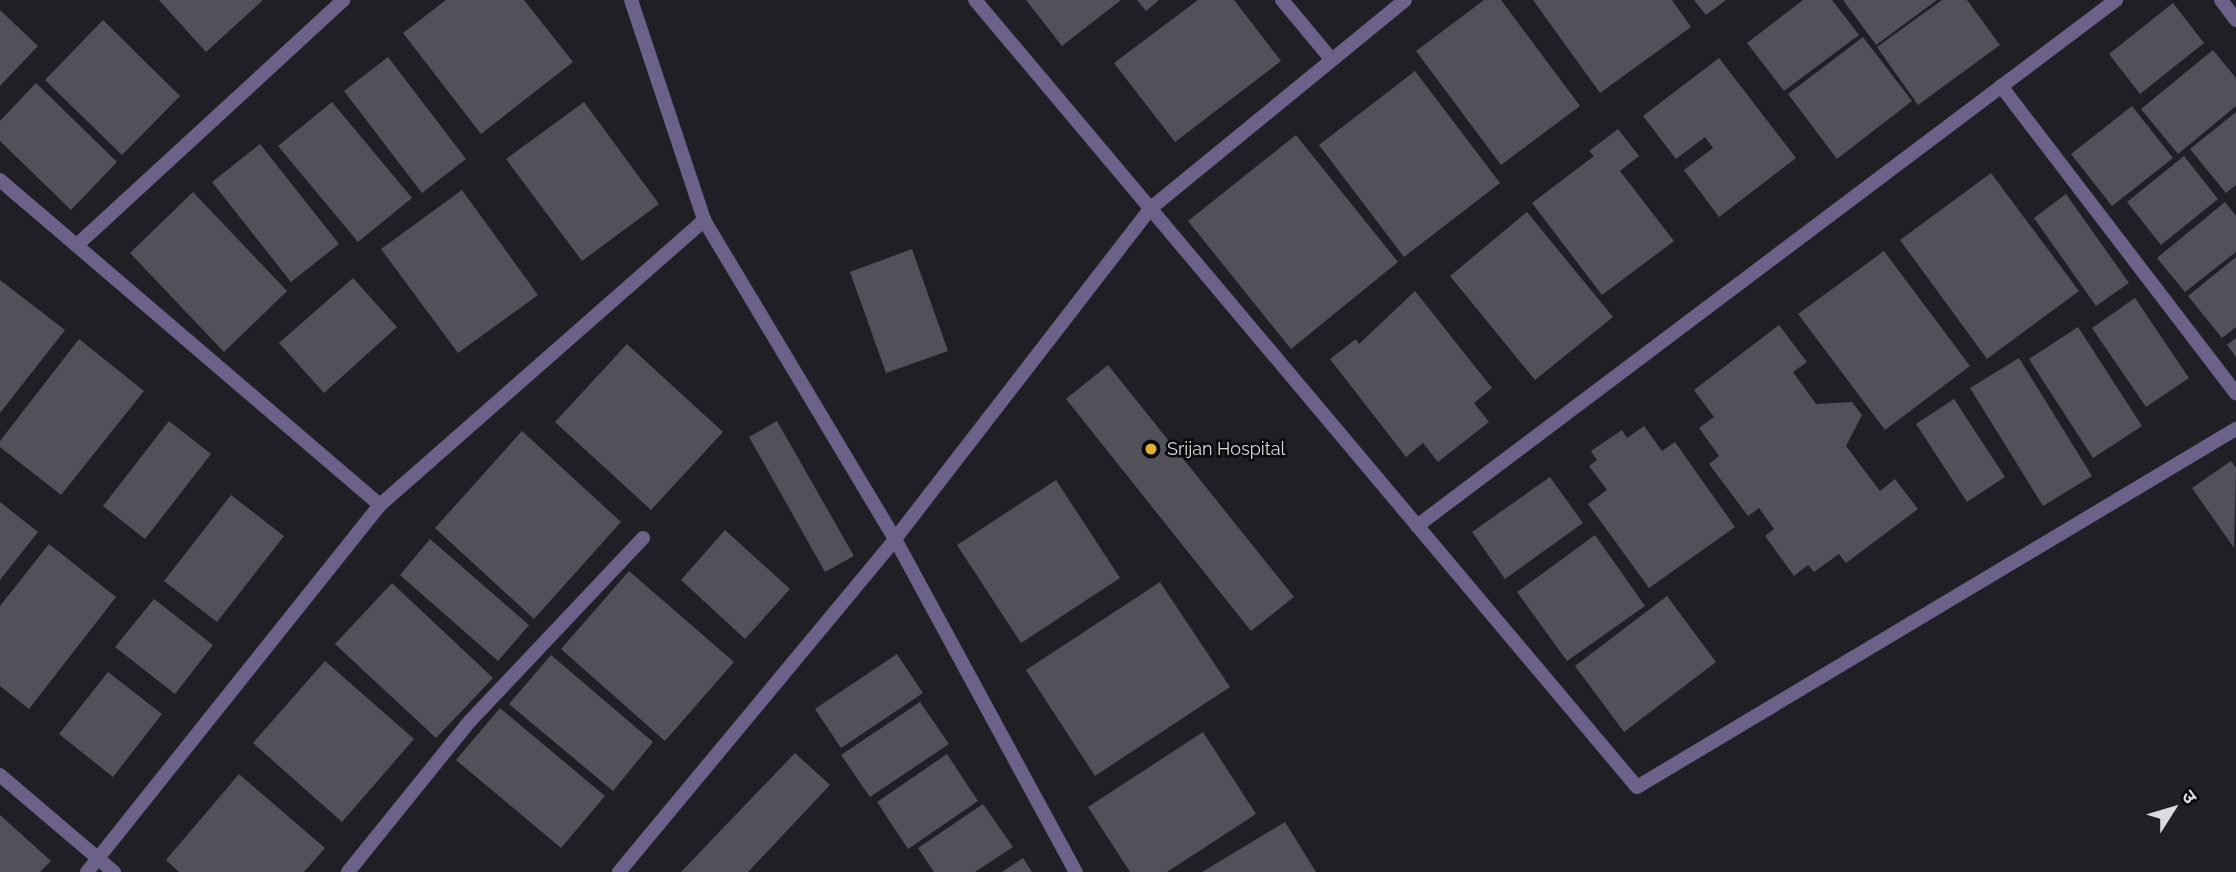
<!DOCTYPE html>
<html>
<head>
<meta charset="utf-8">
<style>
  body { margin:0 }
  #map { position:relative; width:2236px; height:872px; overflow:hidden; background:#211f26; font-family:Raleway,"Noto Sans Devanagari",sans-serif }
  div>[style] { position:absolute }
  .building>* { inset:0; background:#525058 }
  .minor>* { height:14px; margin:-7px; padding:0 7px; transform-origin:7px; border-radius:7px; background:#6c6189 }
  .dots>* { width:19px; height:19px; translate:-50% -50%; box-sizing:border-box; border:4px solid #0a090d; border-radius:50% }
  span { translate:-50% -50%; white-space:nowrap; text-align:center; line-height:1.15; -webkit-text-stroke:5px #0a090d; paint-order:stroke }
  .poi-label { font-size:18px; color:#dcdbe0 }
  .left { translate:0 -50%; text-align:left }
  .north { position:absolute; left:2138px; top:774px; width:70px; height:70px; -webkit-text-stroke:5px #0a090d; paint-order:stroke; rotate:53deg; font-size:19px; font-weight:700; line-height:28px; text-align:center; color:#dcdbe0 }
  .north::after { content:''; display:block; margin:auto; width:24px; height:32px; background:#dcdbe0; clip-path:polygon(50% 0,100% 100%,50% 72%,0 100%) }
</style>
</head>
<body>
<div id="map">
  <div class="building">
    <i style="clip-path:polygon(159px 0,263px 0,206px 52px)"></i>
    <i style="clip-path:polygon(446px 0,524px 0,573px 62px,481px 134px,403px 33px)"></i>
    <i style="clip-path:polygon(1026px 0,1121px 0,1062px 46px)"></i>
    <i style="clip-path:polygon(1137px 0,1159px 0,1146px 11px)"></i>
    <i style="clip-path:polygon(1198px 0,1234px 0,1281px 61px,1175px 142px,1114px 63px)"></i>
    <i style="clip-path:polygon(1484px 0,1501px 0,1580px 106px,1501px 165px,1416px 51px)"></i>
    <i style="clip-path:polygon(1533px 0,1672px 0,1691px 27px,1600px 93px)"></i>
    <i style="clip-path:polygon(1694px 0,1726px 0,1706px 15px)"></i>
    <i style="clip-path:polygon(1803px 0,1832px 0,1859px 35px,1784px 91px,1747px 43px)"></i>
    <i style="clip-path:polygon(1843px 0,1937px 0,1876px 45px)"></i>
    <i style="clip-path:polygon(1942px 0,1967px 0,2000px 45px,1918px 105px,1877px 47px)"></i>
    <i style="clip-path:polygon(2173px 3px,2204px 43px,2140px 94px,2109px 54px)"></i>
    <i style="clip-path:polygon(0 10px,38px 46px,0 86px)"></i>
    <i style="clip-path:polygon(103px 20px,180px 96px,122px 155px,45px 80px)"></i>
    <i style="clip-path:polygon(1863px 37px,1912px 101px,1837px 159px,1788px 94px)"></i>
    <i style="clip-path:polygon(2213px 50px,2236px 78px,2236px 106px,2178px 154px,2141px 109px)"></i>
    <i style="clip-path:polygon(388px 57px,466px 159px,422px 193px,344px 91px)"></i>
    <i style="clip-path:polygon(1719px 58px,1796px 158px,1719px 217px,1684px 170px,1713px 148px,1705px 137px,1676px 159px,1643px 116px)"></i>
    <i style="clip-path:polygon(1415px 71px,1500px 183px,1404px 257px,1319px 145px)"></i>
    <i style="clip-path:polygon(36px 83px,117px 162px,71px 210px,0 141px,0 121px)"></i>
    <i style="clip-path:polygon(332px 102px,412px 198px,358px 242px,278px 146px)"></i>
    <i style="clip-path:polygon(584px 102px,659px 204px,582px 261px,506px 159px)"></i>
    <i style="clip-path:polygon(2132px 106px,2173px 158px,2112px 206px,2071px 154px)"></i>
    <i style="clip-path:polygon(2236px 112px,2236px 185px,2226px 193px,2190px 149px)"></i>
    <i style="clip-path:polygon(1618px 129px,1639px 156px,1620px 171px,1674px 241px,1602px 295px,1532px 203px,1594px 156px,1589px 151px)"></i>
    <i style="clip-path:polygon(1296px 135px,1398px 262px,1291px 349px,1188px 221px)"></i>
    <i style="clip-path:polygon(260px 144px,339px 244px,291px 282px,212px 182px)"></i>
    <i style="clip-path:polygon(2184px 156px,2218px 199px,2161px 245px,2127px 202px)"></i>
    <i style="clip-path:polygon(1991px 173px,2079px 291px,1987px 359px,1900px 240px)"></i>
    <i style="clip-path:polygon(462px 190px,538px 295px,458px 353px,381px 249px)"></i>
    <i style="clip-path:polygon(193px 192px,287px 291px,224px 352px,130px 253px)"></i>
    <i style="clip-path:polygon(2066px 194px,2129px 283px,2096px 306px,2034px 218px)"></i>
    <i style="clip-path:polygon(2225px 202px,2236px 216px,2236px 252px,2185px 292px,2157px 258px)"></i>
    <i style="clip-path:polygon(1527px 212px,1613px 317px,1535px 380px,1450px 276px)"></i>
    <i style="clip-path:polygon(912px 249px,948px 351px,886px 373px,850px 272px)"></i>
    <i style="clip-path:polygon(1884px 251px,1970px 366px,1885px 430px,1798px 314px)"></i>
    <i style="clip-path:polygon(2236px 257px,2236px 327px,2222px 338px,2188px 296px)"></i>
    <i style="clip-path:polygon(353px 278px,397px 327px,324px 393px,279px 343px)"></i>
    <i style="clip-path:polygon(0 280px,65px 330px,0 413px)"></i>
    <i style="clip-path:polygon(1415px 291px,1492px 388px,1474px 403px,1489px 422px,1438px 462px,1423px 443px,1406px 457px,1330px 359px,1356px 339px,1359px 344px)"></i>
    <i style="clip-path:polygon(2135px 298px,2189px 378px,2146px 407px,2092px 328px)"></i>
    <i style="clip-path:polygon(1779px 325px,1807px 362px,1793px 372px,1816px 404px,1852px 402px,1862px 415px,1846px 446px,1880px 491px,1895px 479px,1918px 509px,1846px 563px,1839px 554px,1814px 572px,1808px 565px,1794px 576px,1765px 536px,1774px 529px,1759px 508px,1748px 516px,1709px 464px,1719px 456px,1699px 428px,1714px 417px,1694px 390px)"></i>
    <i style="clip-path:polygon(2078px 327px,2142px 426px,2093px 458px,2029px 359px)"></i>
    <i style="clip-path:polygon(2236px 338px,2236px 357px,2227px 345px)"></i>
    <i style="clip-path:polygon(79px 339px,144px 391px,61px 495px,0 447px,0 441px)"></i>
    <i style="clip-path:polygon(627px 344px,723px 432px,651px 510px,555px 422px)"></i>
    <i style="clip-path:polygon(2019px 358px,2092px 476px,2043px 506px,1970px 388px)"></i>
    <i style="clip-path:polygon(1108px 365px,1294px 597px,1251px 631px,1066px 399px)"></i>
    <i style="clip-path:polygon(1954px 399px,2005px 477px,1967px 502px,1916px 424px)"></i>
    <i style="clip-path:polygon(169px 421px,211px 454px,145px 539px,103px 506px)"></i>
    <i style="clip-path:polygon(777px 421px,854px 556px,825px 572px,749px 437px)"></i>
    <i style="clip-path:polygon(1644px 426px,1662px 451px,1675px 442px,1735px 527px,1649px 588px,1588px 504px,1607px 490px,1589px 466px,1597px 460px,1591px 451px,1622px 430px,1627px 438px)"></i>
    <i style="clip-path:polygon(522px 431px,621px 522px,534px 619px,435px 528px)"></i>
    <i style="clip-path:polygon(2231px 461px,2236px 468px,2234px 548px,2192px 488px)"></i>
    <i style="clip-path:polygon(1550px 477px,1583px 523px,1505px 579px,1472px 532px)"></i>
    <i style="clip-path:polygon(1056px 480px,1120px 578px,1021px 643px,957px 545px)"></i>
    <i style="clip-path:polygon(231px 495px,284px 536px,217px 622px,164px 581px)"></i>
    <i style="clip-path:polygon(0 502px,38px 532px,0 580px)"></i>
    <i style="clip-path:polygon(725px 530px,790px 589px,745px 639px,681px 580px)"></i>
    <i style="clip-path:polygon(1595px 535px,1645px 606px,1567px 661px,1517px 592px)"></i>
    <i style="clip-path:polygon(430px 539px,529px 625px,498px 661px,400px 575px)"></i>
    <i style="clip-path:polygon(49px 544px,116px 597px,29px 709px,0 686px,0 606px)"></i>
    <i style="clip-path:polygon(629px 571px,734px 662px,665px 741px,561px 649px)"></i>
    <i style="clip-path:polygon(1160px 582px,1230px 687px,1095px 776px,1026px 670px)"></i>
    <i style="clip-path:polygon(392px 583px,493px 678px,436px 738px,335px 644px)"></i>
    <i style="clip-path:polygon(1667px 596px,1716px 662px,1624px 732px,1575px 666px)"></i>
    <i style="clip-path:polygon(154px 599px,213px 645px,175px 694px,115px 647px)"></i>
    <i style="clip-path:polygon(897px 654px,923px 693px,841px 748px,815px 709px)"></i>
    <i style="clip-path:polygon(551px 655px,653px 742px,613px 791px,509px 704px)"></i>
    <i style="clip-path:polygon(325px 661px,414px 739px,342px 822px,253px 743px)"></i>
    <i style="clip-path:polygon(108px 672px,162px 714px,113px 777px,59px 734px)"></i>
    <i style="clip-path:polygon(920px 702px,949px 744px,870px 797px,841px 755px)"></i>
    <i style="clip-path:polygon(500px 708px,605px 796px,561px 848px,456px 760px)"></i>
    <i style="clip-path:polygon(1203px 732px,1256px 814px,1167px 872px,1130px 872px,1088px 807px)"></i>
    <i style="clip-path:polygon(795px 753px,830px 785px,748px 872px,681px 872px)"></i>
    <i style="clip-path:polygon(947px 754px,978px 801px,908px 849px,877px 802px)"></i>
    <i style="clip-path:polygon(239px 774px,325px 848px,304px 872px,179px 872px,166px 860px)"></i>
    <i style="clip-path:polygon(983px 804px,1013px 847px,975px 872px,934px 872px,918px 848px)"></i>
    <i style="clip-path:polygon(0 815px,51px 861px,40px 872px,0 872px)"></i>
    <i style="clip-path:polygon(1285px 822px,1316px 872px,1202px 872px)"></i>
    <i style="clip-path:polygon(1023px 858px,1032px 872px,1002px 872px)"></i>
  </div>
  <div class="minor">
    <i style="left:631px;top:0;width:232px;rotate:71.6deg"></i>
    <i style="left:704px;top:220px;width:372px;rotate:59.1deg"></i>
    <i style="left:895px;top:539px;width:379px;rotate:61.5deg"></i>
    <i style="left:975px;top:0;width:1028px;rotate:49.93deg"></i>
    <i style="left:1637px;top:787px;width:698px;rotate:-30.87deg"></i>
    <i style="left:1282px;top:0;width:78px;rotate:50.2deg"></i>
    <i style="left:2221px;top:0;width:25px;rotate:53deg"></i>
    <i style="left:2001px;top:86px;width:387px;rotate:52.6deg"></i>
    <i style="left:0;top:180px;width:500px;rotate:40.54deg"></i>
    <i style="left:77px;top:245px;width:362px;rotate:-42.6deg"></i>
    <i style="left:1417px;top:526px;width:875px;rotate:-36.96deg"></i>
    <i style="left:0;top:775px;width:150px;rotate:40.4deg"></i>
    <i style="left:87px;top:872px;width:470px;rotate:-51.4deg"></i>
    <i style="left:380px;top:505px;width:432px;rotate:-41.3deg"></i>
    <i style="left:348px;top:872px;width:194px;rotate:-51.1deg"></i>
    <i style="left:470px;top:721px;width:252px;rotate:-46.6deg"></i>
    <i style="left:619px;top:872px;width:433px;rotate:-50.3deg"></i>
    <i style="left:895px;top:539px;width:418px;rotate:-52.3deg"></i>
    <i style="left:1151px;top:208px;width:328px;rotate:-39.3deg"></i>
  </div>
  <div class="dots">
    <i style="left:1151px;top:449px;background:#dfb034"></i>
  </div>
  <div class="poi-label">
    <span class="left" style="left:1167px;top:449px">Srijan Hospital</span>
  </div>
  <div class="north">उ</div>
</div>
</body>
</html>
